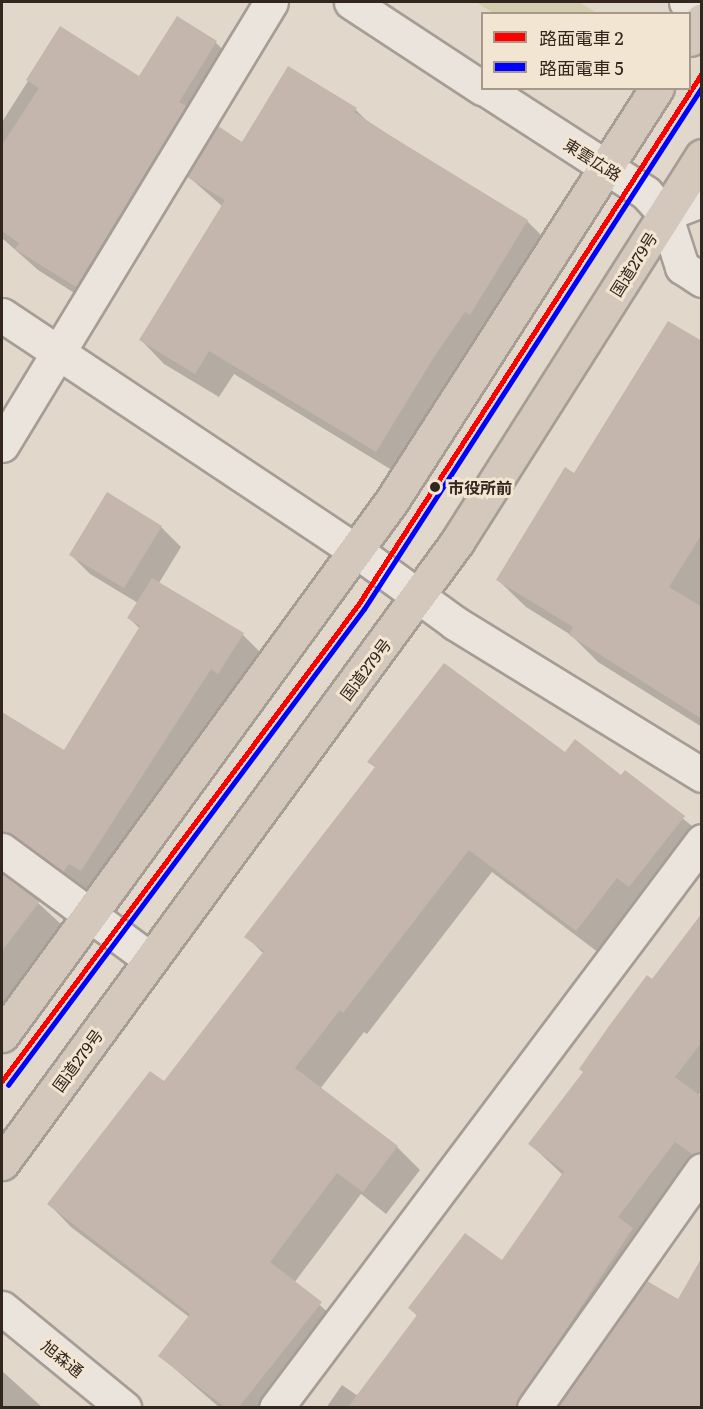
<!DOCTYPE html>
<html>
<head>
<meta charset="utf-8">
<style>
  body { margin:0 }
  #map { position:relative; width:703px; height:1409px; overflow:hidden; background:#e1d8cb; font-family:Literata,"Noto Sans JP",serif }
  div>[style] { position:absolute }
  .green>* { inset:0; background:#d3cfae }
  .shadow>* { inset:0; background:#0003 }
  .building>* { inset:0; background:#c4b6ac }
  .roads { filter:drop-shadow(2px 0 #a69d95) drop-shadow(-2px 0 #a69d95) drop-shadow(0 2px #a69d95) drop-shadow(0 -2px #a69d95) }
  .minor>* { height:33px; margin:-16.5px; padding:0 16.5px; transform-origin:16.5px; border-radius:16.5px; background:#eae4dd }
  .highway>* { height:33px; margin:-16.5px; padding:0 16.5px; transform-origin:16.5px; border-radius:16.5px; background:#d4c8bc }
  .tram-1>* { height:4.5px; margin:-2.25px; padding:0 2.25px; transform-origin:2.25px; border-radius:2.25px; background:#f00 }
  .tram-2>* { height:4.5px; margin:-2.25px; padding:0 2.25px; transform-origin:2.25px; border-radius:2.25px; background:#00f }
  .dots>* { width:16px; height:16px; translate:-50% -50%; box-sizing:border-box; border:3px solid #f2e5d1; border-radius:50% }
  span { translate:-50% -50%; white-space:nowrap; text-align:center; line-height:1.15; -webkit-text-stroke:6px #f2e5d1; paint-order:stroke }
  .street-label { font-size:16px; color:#33261e }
  .stop-label { font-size:16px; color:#33261e; font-weight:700 }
  .left { translate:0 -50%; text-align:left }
  .frame { position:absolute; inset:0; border:3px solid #33261e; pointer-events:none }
  .legend { position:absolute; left:481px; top:12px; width:210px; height:78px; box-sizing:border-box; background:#f2e5d1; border:2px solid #a69989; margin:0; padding:8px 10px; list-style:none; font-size:18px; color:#33261e }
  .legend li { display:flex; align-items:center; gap:12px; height:30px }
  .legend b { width:30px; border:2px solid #a69989 }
</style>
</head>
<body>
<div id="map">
  <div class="green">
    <i style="clip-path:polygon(476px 2px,579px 2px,597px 13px,493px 13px)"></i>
  </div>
  <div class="shadow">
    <i style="clip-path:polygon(177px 18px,216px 43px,238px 64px,98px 308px,38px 270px,2px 238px,2px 122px,61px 29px,139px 78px)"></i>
    <i style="clip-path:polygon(289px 68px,356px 110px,372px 126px,527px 221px,551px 245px,400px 475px,234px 374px,219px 397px,164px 364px,141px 340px,223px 207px,189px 177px,242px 144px)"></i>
    <i style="clip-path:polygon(702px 343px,700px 608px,702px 727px,598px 662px,571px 635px,526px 607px,498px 580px,574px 475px)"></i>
    <i style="clip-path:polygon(107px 494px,161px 527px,181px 547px,159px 583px,243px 635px,265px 657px,241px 694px,233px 690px,103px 892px,91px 885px,86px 892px,21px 854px,2px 834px,10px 819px,2px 814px,2px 714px,64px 752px,140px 629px,129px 618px,138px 603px,90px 574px,70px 554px)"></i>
    <i style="clip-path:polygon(566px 754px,621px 777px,625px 772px,702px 834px,599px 953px,492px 872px,367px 1034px,364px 1032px,320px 1089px,397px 1147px,420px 1170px,386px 1214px,361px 1194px,294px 1283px,344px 1326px,280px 1408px,220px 1408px,160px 1356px,189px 1317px,71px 1227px,49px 1204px,164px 1083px,264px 954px,246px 936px,376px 768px,369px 761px)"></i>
    <i style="clip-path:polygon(2px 870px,62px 925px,2px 1004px)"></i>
    <i style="clip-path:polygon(702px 914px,702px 1091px,698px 1096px,702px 1099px,702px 1165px,533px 1408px,326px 1408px,342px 1385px,358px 1396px,418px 1317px,410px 1308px,502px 1263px,563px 1175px,530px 1144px)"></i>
    <i style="clip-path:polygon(647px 1283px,679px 1301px,702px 1307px,702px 1408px,559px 1408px)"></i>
    <i style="clip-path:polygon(2px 1371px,43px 1408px,2px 1408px)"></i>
  </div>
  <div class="building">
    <i style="clip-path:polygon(177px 16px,217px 41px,179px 102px,186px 106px,76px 287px,15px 249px,19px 243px,2px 231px,2px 145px,39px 88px,26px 80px,60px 26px,139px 76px)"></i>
    <i style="clip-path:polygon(288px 66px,357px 108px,354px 112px,391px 136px,528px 220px,470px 315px,465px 312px,434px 357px,376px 452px,209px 351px,195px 374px,139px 340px,225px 200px,187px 177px,218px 126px,242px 142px)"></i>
    <i style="clip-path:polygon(668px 321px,702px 341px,702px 534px,669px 587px,702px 607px,702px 719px,569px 635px,573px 627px,496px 580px,565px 467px,574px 473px)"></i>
    <i style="clip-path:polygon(107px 492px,162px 526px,124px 588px,69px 555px)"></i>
    <i style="clip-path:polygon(152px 578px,244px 633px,218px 674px,211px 669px,81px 871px,69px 864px,63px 872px,13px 835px,2px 832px,2px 712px,64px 750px,140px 626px,127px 618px)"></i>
    <i style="clip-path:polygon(444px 663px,565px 752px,575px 739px,621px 775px,625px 770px,685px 816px,629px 887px,617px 878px,576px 931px,469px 850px,343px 1013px,340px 1010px,295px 1068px,398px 1146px,363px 1192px,337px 1173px,270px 1262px,322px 1302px,239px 1407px,225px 1407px,158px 1356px,190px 1314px,47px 1204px,150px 1071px,164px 1081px,264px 951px,244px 937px,375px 767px,367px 762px)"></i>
    <i style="clip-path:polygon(2px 873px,40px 901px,2px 951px)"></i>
    <i style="clip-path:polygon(702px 913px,702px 1042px,675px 1077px,702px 1097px,702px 1152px,692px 1154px,675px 1142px,618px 1217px,633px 1228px,515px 1407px,348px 1407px,417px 1315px,408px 1308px,465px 1233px,502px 1260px,564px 1171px,528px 1144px,583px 1072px,579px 1069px,609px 1026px,647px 975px,652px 979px)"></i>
    <i style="clip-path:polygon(702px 1257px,702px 1407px,557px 1407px,647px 1281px,678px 1299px)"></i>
  </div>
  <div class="roads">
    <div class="minor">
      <i style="left:351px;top:2px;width:157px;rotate:33.3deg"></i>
      <i style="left:686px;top:2px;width:18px;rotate:29deg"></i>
      <i style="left:484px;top:88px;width:193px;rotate:32.9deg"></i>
      <i style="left:646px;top:193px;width:28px;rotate:48deg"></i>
      <i style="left:665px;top:214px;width:40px;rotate:-21deg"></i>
      <i style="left:665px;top:214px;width:56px;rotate:72.2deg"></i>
      <i style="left:682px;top:267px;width:24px;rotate:33deg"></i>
      <i style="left:2px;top:315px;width:424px;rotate:33.7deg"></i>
      <i style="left:355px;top:550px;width:124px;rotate:36.1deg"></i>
      <i style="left:455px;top:623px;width:290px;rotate:31.6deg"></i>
      <i style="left:2px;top:445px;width:518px;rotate:-58.73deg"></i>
      <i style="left:2px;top:850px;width:184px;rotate:36.4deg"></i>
      <i style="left:2px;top:1308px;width:158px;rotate:39.3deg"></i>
      <i style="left:276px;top:1408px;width:709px;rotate:-53.08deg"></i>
      <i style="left:534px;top:1408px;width:291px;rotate:-54.8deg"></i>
    </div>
    <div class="highway">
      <i style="left:690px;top:39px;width:22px;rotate:-58deg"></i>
      <i style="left:2px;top:1035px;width:660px;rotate:-53.88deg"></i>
      <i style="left:391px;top:502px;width:492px;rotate:-57.3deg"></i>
      <i style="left:2px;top:1163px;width:770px;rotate:-53.77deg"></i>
      <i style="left:457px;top:542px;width:457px;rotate:-57.6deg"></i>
    </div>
  </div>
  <div class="tram-1">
    <i style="left:2px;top:1081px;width:594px;rotate:-53.21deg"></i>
    <i style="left:358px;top:605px;width:634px;rotate:-57.11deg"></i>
  </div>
  <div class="tram-2">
    <i style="left:8px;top:1085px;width:594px;rotate:-53.21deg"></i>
    <i style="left:364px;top:609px;width:622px;rotate:-57.08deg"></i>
  </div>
  <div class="dots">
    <i style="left:435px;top:487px;background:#33261e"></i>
  </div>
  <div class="street-label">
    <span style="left:593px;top:159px;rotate:32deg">東雲広路</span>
    <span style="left:633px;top:264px;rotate:-58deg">国道279号</span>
    <span style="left:365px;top:669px;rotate:-53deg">国道279号</span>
    <span style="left:77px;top:1060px;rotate:-54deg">国道279号</span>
    <span style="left:63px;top:1358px;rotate:39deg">旭森通</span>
  </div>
  <div class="stop-label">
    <span class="left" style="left:448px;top:487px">市役所前</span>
  </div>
  <div class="frame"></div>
  <ul class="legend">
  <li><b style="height:8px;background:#f00"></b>路面電車 2</li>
  <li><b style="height:8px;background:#00f"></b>路面電車 5</li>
  </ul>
</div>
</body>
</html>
